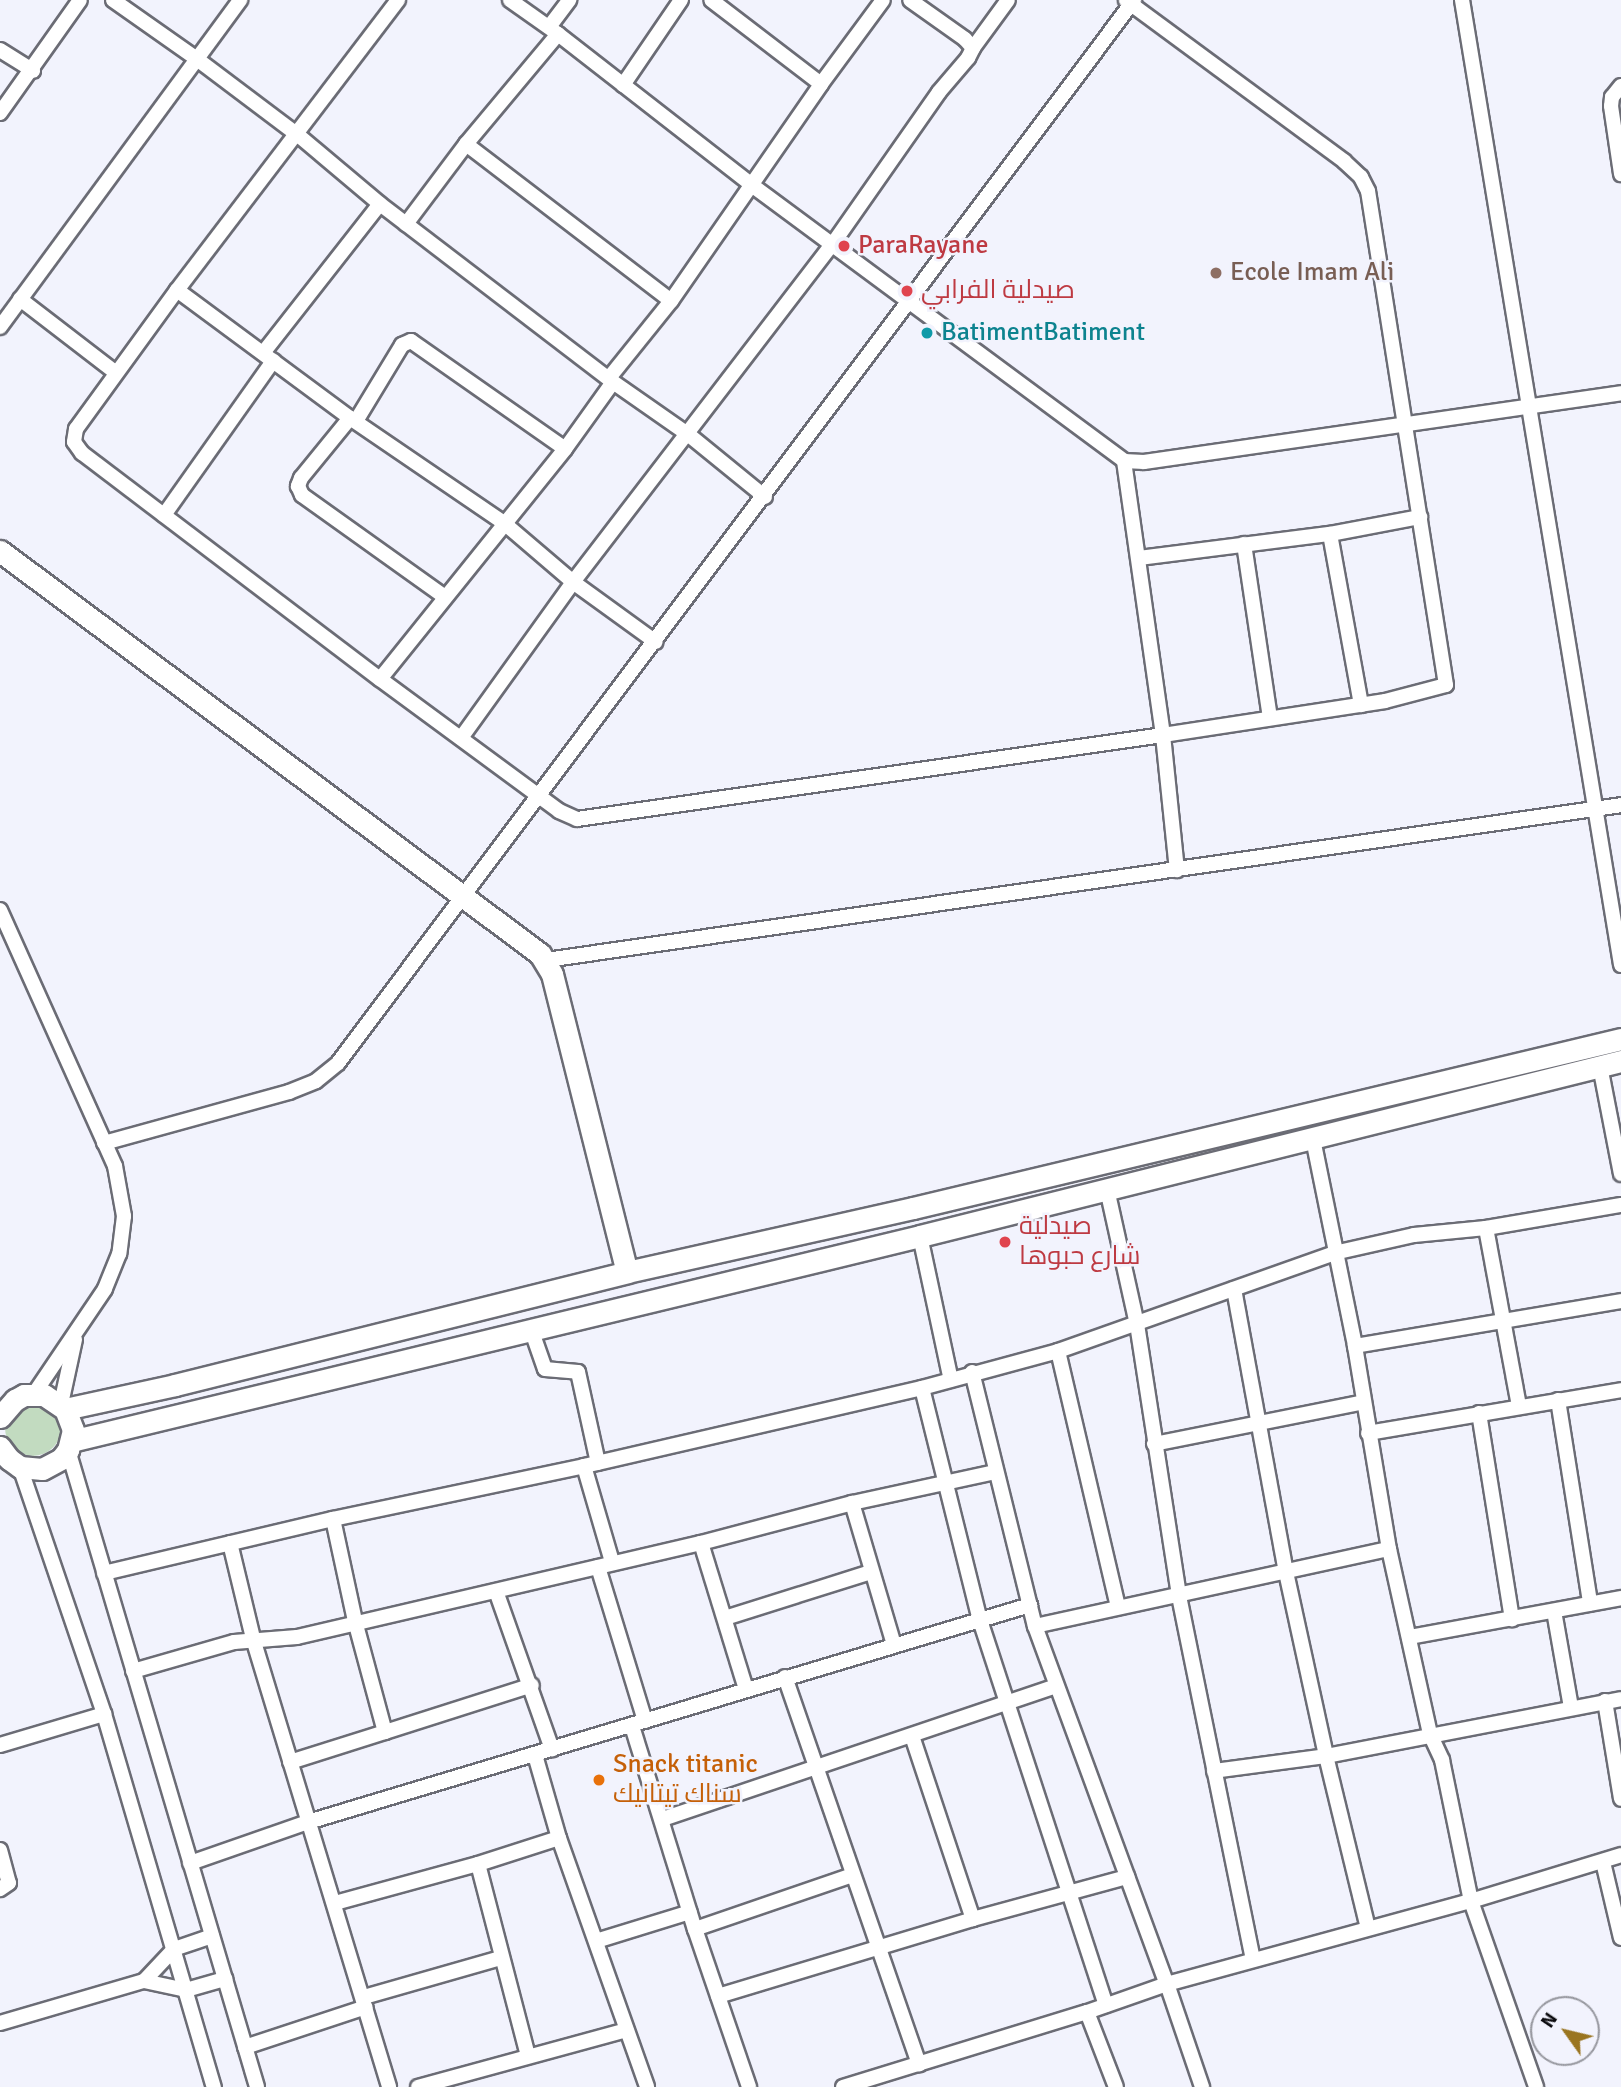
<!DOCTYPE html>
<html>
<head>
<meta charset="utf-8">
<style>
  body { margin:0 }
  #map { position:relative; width:1621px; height:2087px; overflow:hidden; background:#f2f3fd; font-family:Signika,Cairo,sans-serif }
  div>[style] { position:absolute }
  .green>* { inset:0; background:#c2dbc0 }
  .round { border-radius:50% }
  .roads { filter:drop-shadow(2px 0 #6b6c75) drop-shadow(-2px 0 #6b6c75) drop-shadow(0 2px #6b6c75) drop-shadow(0 -2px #6b6c75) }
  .street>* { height:14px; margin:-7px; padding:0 7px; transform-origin:7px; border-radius:7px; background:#fff }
  .secondary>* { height:21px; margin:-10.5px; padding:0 10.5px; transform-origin:10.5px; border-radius:10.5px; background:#fff }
  .dots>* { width:19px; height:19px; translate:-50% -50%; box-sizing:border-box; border:4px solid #f2f3fd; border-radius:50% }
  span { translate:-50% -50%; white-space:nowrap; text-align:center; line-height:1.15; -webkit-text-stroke:5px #f2f3fd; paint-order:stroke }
  .health-label { font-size:26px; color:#be3a42 }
  .left { translate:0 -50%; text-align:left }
  .education-label { font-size:26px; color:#785e54 }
  .culture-label { font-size:26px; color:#0d838f }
  .food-label { font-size:26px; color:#c56008 }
  .north { position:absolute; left:1530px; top:1996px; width:70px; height:70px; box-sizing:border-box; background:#f2f3fd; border:2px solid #96979e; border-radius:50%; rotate:304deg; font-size:19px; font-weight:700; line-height:28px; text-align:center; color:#0c0c0f }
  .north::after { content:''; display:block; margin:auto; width:24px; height:32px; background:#9a7520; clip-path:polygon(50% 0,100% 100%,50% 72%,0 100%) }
</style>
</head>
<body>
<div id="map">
  <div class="green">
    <i class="round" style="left:5px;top:1400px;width:56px;height:56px"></i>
  </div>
  <div class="roads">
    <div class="street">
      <i style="left:113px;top:0;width:103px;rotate:35.1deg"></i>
      <i style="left:197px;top:59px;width:126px;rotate:37deg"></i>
      <i style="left:298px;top:135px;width:107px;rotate:40.1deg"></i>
      <i style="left:380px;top:204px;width:293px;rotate:37.4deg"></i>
      <i style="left:613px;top:382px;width:93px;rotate:34.9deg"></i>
      <i style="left:689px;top:435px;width:98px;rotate:39.2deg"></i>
      <i style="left:398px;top:0;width:365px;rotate:127.3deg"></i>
      <i style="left:177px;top:290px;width:172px;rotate:126deg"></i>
      <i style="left:76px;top:429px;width:13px;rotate:99deg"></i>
      <i style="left:74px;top:442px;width:14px;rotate:54deg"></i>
      <i style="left:82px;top:453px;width:374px;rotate:37.2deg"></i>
      <i style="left:380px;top:679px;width:222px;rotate:36.4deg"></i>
      <i style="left:559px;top:811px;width:20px;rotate:24deg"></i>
      <i style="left:577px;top:819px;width:592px;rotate:-8.16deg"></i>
      <i style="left:1163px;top:735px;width:225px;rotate:-8.7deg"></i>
      <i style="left:1385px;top:701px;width:63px;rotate:-14.7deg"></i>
      <i style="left:1446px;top:685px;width:500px;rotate:-98.97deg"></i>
      <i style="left:1368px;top:191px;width:16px;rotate:-117deg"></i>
      <i style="left:1361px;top:177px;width:23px;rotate:-137deg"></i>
      <i style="left:1344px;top:161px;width:271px;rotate:-143.6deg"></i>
      <i style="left:510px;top:0;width:59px;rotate:35.3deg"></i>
      <i style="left:558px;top:34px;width:247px;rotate:37.9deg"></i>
      <i style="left:753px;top:186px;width:462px;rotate:36.5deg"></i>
      <i style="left:1124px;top:461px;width:20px;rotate:3deg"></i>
      <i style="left:1144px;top:462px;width:482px;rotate:-8.2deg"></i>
      <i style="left:1462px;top:0;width:978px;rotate:80.64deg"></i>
      <i style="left:549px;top:27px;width:34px;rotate:-53deg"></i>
      <i style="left:558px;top:34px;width:143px;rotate:129.9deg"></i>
      <i style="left:466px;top:144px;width:258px;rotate:37.4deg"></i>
      <i style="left:973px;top:48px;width:59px;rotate:-53.9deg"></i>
      <i style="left:0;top:50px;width:39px;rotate:32deg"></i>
      <i style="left:821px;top:84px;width:104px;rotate:-53.6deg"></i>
      <i style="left:623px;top:85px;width:103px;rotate:-55.7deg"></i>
      <i style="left:1621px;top:86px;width:14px;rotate:129deg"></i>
      <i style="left:1612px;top:97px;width:9px;rotate:96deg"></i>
      <i style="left:1611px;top:106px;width:69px;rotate:81.6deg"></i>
      <i style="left:0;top:113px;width:138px;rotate:-54.7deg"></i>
      <i style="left:406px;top:224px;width:100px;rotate:-53.1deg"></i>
      <i style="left:177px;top:290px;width:215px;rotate:36.5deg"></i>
      <i style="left:350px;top:418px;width:186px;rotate:34.3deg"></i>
      <i style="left:504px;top:523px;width:91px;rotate:40.5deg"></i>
      <i style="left:573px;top:582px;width:102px;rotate:35.9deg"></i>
      <i style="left:20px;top:299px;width:121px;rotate:37.6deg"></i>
      <i style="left:0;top:327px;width:406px;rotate:-53.7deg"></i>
      <i style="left:263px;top:353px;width:189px;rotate:-51.9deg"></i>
      <i style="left:609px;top:378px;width:99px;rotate:-51.2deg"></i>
      <i style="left:671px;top:301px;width:264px;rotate:-55.3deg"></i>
      <i style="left:821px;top:84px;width:138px;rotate:-142.6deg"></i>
      <i style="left:350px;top:418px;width:77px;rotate:129.2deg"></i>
      <i style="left:301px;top:478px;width:9px;rotate:111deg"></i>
      <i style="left:298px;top:486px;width:10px;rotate:66deg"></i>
      <i style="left:302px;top:495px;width:176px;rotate:35.5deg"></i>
      <i style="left:356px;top:421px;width:89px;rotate:-58.8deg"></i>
      <i style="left:402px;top:345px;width:10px;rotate:-24deg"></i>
      <i style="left:411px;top:341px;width:188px;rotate:35deg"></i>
      <i style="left:565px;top:449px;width:295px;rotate:128.8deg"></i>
      <i style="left:565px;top:449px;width:82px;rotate:-54.4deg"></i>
      <i style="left:1124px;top:461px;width:277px;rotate:81.9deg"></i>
      <i style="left:1163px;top:735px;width:136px;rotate:84.1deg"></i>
      <i style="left:164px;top:515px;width:189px;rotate:-54.7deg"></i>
      <i style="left:1330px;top:534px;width:174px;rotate:79.7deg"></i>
      <i style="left:1244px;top:544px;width:176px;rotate:81.5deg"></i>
      <i style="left:1139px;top:558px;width:193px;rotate:-7.2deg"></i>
      <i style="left:1330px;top:534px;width:92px;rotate:-10.7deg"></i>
      <i style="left:461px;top:738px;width:192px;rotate:-54.3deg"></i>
      <i style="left:573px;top:582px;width:425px;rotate:-52.5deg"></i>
      <i style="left:832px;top:245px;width:187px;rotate:-55deg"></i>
      <i style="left:939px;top:92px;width:45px;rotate:-49.5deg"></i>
      <i style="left:968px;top:58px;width:11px;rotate:-63deg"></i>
      <i style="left:973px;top:48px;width:12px;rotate:-132deg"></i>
      <i style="left:965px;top:39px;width:67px;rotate:-144.7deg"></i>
      <i style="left:0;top:910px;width:281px;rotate:65.8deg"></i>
      <i style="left:115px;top:1166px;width:51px;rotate:79.8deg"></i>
      <i style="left:124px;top:1216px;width:38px;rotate:97deg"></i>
      <i style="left:119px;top:1254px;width:38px;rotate:112deg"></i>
      <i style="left:105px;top:1289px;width:127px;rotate:124.1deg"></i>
      <i style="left:546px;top:960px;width:1086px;rotate:-8.2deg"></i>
      <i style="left:1600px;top:1066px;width:110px;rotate:79deg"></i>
      <i style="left:1313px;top:1139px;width:211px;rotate:78.5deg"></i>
      <i style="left:1355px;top:1346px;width:206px;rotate:80.5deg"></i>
      <i style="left:1389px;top:1549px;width:189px;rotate:77.5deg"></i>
      <i style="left:1430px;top:1734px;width:29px;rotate:65deg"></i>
      <i style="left:1442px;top:1760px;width:144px;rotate:78.4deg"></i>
      <i style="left:1471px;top:1901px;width:197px;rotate:70.7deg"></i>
      <i style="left:104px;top:1143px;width:192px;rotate:-15.4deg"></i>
      <i style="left:289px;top:1092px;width:29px;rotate:-22deg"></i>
      <i style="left:316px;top:1081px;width:28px;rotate:-39deg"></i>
      <i style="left:338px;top:1063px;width:1328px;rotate:-53.17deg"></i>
      <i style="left:1107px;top:1189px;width:138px;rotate:77.5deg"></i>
      <i style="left:1137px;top:1324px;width:275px;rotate:81.2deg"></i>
      <i style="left:1179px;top:1596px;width:370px;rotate:78.5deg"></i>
      <i style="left:1486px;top:1228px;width:181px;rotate:79.5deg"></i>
      <i style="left:920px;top:1236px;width:147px;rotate:77.9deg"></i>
      <i style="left:1234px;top:1289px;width:288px;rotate:79.6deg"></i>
      <i style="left:1286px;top:1572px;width:188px;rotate:77.7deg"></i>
      <i style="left:1326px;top:1756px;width:177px;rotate:76.3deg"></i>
      <i style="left:531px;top:1329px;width:42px;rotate:70.7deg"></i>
      <i style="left:545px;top:1369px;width:33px;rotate:5deg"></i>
      <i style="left:578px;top:1372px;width:93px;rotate:77.6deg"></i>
      <i style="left:1355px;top:1346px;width:270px;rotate:-9.6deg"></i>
      <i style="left:1058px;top:1351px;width:263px;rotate:76.8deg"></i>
      <i style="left:972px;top:1372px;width:262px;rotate:76.1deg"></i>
      <i style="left:1035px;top:1626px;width:382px;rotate:69.8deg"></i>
      <i style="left:1167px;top:1984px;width:109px;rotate:71.2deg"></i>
      <i style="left:922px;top:1388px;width:239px;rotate:76deg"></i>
      <i style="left:980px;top:1620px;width:405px;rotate:71.9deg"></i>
      <i style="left:1558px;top:1400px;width:206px;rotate:81deg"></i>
      <i style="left:61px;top:1404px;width:66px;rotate:-77.8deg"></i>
      <i style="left:1479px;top:1413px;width:209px;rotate:80.9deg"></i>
      <i style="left:1368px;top:1433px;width:257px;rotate:-9.6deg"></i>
      <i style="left:1154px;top:1444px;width:214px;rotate:-11.3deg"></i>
      <i style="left:68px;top:1450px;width:664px;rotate:73.47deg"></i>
      <i style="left:584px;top:1466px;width:100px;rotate:73.7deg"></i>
      <i style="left:20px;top:1467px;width:261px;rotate:71.2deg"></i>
      <i style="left:104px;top:1714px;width:389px;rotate:73.6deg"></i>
      <i style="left:852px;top:1503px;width:148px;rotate:73.5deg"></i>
      <i style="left:333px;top:1519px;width:104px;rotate:77.8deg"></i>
      <i style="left:355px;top:1621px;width:115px;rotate:74.9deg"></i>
      <i style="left:385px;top:1732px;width:154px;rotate:-17.7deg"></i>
      <i style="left:230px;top:1543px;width:102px;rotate:76.4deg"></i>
      <i style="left:254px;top:1642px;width:465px;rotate:73.1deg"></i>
      <i style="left:701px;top:1543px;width:153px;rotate:72.9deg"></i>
      <i style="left:598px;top:1567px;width:161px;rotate:73deg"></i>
      <i style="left:104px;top:1573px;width:235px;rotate:-13.3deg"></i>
      <i style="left:333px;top:1519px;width:257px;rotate:-11.9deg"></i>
      <i style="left:584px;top:1466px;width:347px;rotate:-13deg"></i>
      <i style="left:922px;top:1388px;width:141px;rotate:-15.2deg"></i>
      <i style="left:1058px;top:1351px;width:293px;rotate:-19.5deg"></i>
      <i style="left:1334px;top:1253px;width:82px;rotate:-12.7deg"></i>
      <i style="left:1414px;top:1235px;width:72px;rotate:-5.6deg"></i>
      <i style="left:1486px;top:1228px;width:137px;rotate:-9.7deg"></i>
      <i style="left:496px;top:1591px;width:168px;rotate:70.5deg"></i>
      <i style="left:1554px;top:1611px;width:97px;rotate:80deg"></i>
      <i style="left:725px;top:1618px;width:153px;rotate:-17.5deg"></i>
      <i style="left:1035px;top:1626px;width:362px;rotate:-12.3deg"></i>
      <i style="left:1409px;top:1637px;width:216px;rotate:-10.4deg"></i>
      <i style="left:133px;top:1671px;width:105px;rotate:-16deg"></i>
      <i style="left:234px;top:1642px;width:63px;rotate:-4.5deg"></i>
      <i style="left:297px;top:1637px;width:415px;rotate:-13.1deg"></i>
      <i style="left:701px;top:1543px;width:156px;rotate:-14.8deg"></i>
      <i style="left:852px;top:1503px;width:146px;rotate:-12.2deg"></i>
      <i style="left:785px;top:1677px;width:410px;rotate:70.9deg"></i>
      <i style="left:1605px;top:1701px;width:99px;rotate:80.7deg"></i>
      <i style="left:632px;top:1726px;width:213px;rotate:72.8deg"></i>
      <i style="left:695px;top:1929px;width:167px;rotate:71.1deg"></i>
      <i style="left:912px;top:1736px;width:193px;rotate:71.6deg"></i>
      <i style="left:0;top:1745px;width:109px;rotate:-16.6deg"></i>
      <i style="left:535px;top:1755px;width:86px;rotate:73.9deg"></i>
      <i style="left:559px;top:1838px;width:264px;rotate:70.5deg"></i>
      <i style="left:290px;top:1762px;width:100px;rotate:-17.5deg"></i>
      <i style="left:1214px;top:1771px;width:113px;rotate:-7.6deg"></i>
      <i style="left:1326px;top:1756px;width:300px;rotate:-10.9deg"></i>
      <i style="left:663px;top:1819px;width:414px;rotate:-18.7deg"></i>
      <i style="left:0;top:1850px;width:34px;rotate:75deg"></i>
      <i style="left:9px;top:1883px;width:11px;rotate:146deg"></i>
      <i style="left:1603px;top:1862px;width:78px;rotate:76.7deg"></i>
      <i style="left:190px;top:1863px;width:125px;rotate:-19.2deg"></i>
      <i style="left:308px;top:1822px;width:754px;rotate:-16.73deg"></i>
      <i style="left:478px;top:1864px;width:198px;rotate:75.4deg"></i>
      <i style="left:335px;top:1903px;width:148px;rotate:-15.3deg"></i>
      <i style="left:478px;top:1864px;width:85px;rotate:-17.8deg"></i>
      <i style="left:695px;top:1929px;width:167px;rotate:-18.9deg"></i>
      <i style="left:596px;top:1941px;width:98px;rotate:-17.1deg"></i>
      <i style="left:144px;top:1981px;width:44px;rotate:-46.8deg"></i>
      <i style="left:174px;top:1949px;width:40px;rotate:-18.9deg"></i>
      <i style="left:718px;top:1996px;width:266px;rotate:-16.8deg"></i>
      <i style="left:973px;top:1919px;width:160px;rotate:-15.3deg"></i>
      <i style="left:364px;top:1997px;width:142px;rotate:-15.9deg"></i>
      <i style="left:1087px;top:2012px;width:80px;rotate:68.9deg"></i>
      <i style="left:0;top:2023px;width:150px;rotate:-16.3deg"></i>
      <i style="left:144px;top:1981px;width:43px;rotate:12.1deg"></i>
      <i style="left:186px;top:1990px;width:41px;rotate:-15.8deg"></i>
      <i style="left:245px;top:2047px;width:127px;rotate:-18.3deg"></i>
      <i style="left:418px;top:2087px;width:216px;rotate:-15.3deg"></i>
      <i style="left:843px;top:2087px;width:255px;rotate:-17.1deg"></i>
      <i style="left:1087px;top:2012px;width:85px;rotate:-19.3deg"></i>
      <i style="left:1167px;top:1984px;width:315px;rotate:-15.3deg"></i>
      <i style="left:1471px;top:1901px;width:157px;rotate:-17deg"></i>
    </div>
    <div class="secondary">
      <i style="left:0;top:551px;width:674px;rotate:36.73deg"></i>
      <i style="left:540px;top:954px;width:23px;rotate:59deg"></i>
      <i style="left:552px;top:974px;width:307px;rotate:75.9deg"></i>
      <i style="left:65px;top:1409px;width:113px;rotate:-12.3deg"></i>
      <i style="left:175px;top:1385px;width:466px;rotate:-14deg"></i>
      <i style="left:627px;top:1272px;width:293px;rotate:-12.6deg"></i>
      <i style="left:913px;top:1208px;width:728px;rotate:-13.43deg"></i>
      <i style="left:0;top:1417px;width:23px;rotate:-49deg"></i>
      <i style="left:15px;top:1400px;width:10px;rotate:-29deg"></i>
      <i style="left:24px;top:1395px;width:20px"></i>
      <i style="left:44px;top:1395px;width:25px;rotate:34deg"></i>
      <i style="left:65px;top:1409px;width:22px;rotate:69deg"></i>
      <i style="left:73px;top:1430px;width:21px;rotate:104deg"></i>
      <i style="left:68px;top:1450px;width:11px;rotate:128deg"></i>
      <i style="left:61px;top:1459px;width:21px;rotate:152deg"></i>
      <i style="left:42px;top:1469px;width:22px;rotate:-175deg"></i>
      <i style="left:20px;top:1467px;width:14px;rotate:-144deg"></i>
      <i style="left:9px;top:1459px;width:15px;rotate:-127deg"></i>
      <i style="left:71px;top:1441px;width:873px;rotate:-13.57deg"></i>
      <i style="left:920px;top:1236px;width:723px;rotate:-14.02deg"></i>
    </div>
  </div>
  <div class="dots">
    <i style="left:844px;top:246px;background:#e0444e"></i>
    <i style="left:1216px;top:273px;background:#8d6e63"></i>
    <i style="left:907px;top:291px;background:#e0444e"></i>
    <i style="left:927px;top:333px;background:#0f9aa8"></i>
    <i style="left:1005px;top:1242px;background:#e0444e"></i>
    <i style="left:599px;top:1780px;background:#e8710a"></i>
  </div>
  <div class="health-label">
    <span class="left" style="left:858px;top:246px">ParaRayane</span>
    <span class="left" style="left:921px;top:291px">صيدلية الفرابي</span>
    <span class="left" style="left:1019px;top:1242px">صيدلية<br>شارع حبوها</span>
  </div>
  <div class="education-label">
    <span class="left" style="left:1230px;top:273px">Ecole Imam Ali</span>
  </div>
  <div class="culture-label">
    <span class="left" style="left:941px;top:333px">BatimentBatiment</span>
  </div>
  <div class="food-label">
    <span class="left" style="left:613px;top:1780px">Snack titanic<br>سناك تيتانيك</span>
  </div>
  <div class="north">N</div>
</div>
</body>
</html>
